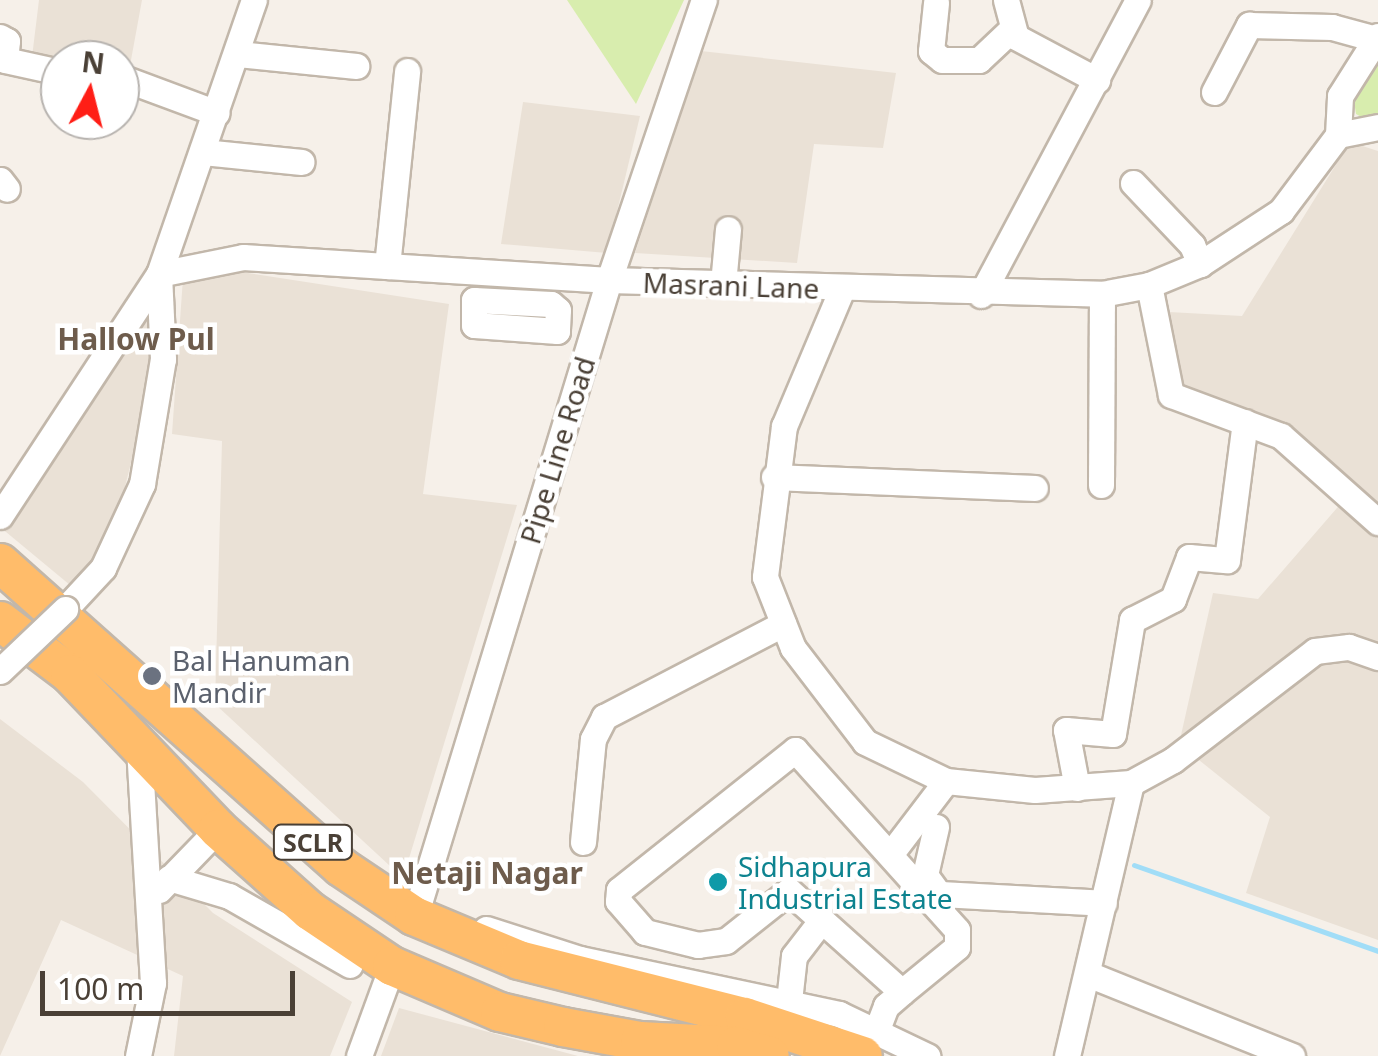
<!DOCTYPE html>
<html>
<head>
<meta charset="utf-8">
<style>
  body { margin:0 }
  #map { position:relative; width:1378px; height:1056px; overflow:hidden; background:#f6f0e9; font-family:"Noto Sans",sans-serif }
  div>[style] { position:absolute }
  .residential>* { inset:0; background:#eae1d6 }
  .green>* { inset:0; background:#d8edae }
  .stream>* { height:5px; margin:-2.5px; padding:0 2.5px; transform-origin:2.5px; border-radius:2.5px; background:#a1ddf7 }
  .roads { filter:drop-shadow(2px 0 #c2b7aa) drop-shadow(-2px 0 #c2b7aa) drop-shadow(0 2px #c2b7aa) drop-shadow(0 -2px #c2b7aa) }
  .minor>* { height:25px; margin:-12.5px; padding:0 12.5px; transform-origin:12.5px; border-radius:12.5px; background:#fff }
  .highway>* { height:38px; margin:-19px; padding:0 19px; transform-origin:19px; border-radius:19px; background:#ffbc6a }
  .bridges { filter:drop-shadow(2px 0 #c2b7aa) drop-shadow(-2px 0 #c2b7aa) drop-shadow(0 2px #c2b7aa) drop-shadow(0 -2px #c2b7aa) }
  .minor-bridge>* { height:25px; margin:-12.5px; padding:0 12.5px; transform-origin:12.5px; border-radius:12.5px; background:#fff }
  .dots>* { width:28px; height:28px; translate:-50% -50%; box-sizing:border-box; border:5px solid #fff; border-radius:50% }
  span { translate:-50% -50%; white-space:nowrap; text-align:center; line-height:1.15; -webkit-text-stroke:9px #fff; paint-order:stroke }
  .shield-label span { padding:2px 8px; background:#fff; border:2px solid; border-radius:8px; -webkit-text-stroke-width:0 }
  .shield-label { font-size:25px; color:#4a4036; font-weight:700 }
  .street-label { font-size:28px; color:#4a4036 }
  .worship-label { font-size:28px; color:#5b616d }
  .left { translate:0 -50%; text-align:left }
  .culture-label { font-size:28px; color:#0d838f }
  .neighbourhood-label { font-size:30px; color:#6e5c4c; font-weight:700 }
  .north { position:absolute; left:40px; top:40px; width:100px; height:100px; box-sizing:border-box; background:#fff; border:2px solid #b7b3af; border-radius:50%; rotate:7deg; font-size:28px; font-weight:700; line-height:40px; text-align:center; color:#4a4036 }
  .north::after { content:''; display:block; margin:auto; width:35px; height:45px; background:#ff1e16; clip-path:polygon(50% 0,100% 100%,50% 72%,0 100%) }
  .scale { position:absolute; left:40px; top:971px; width:255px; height:45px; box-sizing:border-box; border:5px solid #4a4036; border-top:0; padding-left:12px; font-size:30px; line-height:35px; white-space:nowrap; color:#4a4036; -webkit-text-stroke:8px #fff; paint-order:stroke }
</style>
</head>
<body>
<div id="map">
  <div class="residential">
    <i style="clip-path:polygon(39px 0,142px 0,129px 71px,120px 70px,120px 60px,32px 57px)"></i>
    <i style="clip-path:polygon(701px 51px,896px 73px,883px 148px,814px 144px,797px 263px,635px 253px)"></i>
    <i style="clip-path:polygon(523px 102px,640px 116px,607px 253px,501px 244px)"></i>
    <i style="clip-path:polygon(1350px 142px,1378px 151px,1378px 940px,1246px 893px,1270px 817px,1179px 744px,1213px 593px,1258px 599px,1350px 493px,1168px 380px,1169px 312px,1242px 316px)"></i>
    <i style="clip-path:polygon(235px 271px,449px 304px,423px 494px,517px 505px,403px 878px,215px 704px,222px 441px,172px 434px,183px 278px)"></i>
    <i style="clip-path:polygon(141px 308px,153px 317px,148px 394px,120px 507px,76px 590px,0 527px)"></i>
    <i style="clip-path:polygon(0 719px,83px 782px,213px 913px,352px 1002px,330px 1056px,174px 1056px,183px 976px,61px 920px,0 1056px)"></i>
    <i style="clip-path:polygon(399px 1008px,578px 1056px,381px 1056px)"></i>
  </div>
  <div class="green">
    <i style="clip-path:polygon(567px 0,684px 0,636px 104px)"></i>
    <i style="clip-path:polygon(1378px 57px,1378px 118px,1369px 121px,1356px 114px,1354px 101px)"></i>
  </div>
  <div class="stream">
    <i style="left:1134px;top:865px;width:259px;rotate:19.4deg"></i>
  </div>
  <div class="roads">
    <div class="minor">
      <i style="left:1006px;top:0;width:38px;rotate:75deg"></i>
      <i style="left:1016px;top:37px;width:92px;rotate:28deg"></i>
      <i style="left:936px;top:3px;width:48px;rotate:95.9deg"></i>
      <i style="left:931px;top:51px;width:14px;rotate:39deg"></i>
      <i style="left:942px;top:60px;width:37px"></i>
      <i style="left:979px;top:60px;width:45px;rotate:-43.2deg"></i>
      <i style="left:0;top:37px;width:8px;rotate:30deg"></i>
      <i style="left:7px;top:41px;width:19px;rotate:96deg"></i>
      <i style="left:5px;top:60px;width:56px;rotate:12.3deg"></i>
      <i style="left:238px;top:54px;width:119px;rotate:5.8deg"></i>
      <i style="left:120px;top:77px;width:103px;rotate:20.4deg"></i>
      <i style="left:1214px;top:92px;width:76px;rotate:-62.4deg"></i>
      <i style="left:1249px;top:25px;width:83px;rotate:1.4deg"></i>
      <i style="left:1332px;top:27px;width:46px;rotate:15.3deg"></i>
      <i style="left:1338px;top:135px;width:39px;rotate:-87deg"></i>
      <i style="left:1340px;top:96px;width:71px;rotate:-57.7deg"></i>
      <i style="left:203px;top:152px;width:99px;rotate:5.8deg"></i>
      <i style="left:0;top:180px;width:11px;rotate:52deg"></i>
      <i style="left:1133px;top:183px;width:86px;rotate:46.4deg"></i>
      <i style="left:1192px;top:245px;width:21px;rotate:67deg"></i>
      <i style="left:387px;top:266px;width:196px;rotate:-84.1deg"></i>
      <i style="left:159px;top:274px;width:86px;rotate:-11.4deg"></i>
      <i style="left:243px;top:257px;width:367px;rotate:3.6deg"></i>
      <i style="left:609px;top:280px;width:493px;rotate:1.6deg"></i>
      <i style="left:1102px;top:294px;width:48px;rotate:-10.8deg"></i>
      <i style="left:1149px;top:285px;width:55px;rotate:-22.4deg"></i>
      <i style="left:1200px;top:264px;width:97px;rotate:-33.2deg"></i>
      <i style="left:1281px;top:211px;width:95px;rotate:-53.1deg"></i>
      <i style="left:1338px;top:135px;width:41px;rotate:-11.3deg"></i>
      <i style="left:723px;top:284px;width:55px;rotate:-84.8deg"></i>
      <i style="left:1149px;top:285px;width:112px;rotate:78.7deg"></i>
      <i style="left:1171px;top:395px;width:117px;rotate:20.4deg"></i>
      <i style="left:1281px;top:436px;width:130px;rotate:41.6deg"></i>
      <i style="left:842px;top:289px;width:149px;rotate:112.9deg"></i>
      <i style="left:784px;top:426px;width:152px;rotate:97.2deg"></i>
      <i style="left:765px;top:577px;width:76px;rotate:68.5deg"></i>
      <i style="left:793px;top:648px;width:118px;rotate:52.5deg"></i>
      <i style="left:865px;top:742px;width:90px;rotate:25.7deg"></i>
      <i style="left:946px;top:781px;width:89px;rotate:5.8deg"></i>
      <i style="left:1035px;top:790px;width:96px;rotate:-4.2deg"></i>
      <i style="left:1131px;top:783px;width:48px;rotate:-28.7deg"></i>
      <i style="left:1173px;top:760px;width:179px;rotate:-37.5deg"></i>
      <i style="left:1315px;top:651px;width:34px;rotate:-7deg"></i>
      <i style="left:1349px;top:647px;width:31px;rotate:19deg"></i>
      <i style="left:981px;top:295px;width:334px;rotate:-62deg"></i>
      <i style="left:474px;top:300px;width:77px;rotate:3deg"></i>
      <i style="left:551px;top:304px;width:9px;rotate:41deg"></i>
      <i style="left:558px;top:310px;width:21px;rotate:93deg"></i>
      <i style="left:557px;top:331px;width:83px;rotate:-175.9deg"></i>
      <i style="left:474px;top:325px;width:25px;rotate:-90deg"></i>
      <i style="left:774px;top:477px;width:261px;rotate:2.4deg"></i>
      <i style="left:1101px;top:485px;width:191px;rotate:-89.7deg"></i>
      <i style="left:0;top:516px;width:290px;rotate:-56.7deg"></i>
      <i style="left:159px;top:274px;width:290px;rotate:-70.9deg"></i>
      <i style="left:65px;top:609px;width:56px;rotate:-47.2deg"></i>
      <i style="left:103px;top:568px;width:93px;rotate:-65.1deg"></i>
      <i style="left:142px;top:484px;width:127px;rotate:-80.5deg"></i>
      <i style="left:163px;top:359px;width:85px;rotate:-92.7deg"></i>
      <i style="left:795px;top:750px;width:242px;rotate:48deg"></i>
      <i style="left:957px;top:930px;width:17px;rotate:90deg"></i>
      <i style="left:957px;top:947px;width:71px;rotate:140.7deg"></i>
      <i style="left:902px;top:992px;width:152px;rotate:-138.2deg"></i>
      <i style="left:789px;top:891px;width:80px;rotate:141.6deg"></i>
      <i style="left:726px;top:941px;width:28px;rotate:172deg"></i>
      <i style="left:698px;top:945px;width:55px;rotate:-166.2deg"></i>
      <i style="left:645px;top:932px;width:41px;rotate:-131.1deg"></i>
      <i style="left:618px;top:901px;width:11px;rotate:-85deg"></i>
      <i style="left:619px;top:890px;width:225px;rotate:-38.5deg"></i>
      <i style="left:1077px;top:788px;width:59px;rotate:-100.7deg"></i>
      <i style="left:1066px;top:730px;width:47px;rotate:4.9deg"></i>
      <i style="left:1113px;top:734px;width:116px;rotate:-80.5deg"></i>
      <i style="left:1132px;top:620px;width:46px;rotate:-27.1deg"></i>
      <i style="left:1173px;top:599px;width:45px;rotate:-69.1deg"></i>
      <i style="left:1189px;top:557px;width:38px;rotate:5deg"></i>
      <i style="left:1227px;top:560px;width:139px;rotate:-82.6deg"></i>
      <i style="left:936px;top:827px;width:49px;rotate:102.9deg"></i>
      <i style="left:925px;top:875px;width:24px;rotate:54deg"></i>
      <i style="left:939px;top:894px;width:165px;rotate:3.1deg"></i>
      <i style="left:583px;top:842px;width:103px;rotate:-84.5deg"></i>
      <i style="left:593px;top:739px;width:25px;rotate:-63deg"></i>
      <i style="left:604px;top:717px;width:202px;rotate:-27.5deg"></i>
      <i style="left:892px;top:852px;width:89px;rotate:-52.7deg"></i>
      <i style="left:169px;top:878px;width:63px;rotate:16.7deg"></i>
      <i style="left:229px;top:896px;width:139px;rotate:29.7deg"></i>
      <i style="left:159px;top:890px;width:85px;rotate:-46deg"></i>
      <i style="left:419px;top:903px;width:651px;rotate:-73.04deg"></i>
      <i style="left:609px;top:280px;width:296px;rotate:-71.3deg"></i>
      <i style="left:486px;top:929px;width:99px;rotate:17.7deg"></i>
      <i style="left:580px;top:959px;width:265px;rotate:12deg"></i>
      <i style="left:839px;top:1014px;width:98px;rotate:25.5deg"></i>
      <i style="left:1088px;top:974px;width:220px;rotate:21.9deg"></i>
      <i style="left:789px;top:1001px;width:45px;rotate:-83.7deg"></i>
      <i style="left:794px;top:956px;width:44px;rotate:-52.4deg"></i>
      <i style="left:876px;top:1032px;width:28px;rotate:-69deg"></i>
      <i style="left:886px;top:1006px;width:21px;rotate:-41deg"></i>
      <i style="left:138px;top:1056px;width:75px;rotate:-78.4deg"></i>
      <i style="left:153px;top:983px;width:236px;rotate:-93.4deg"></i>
      <i style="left:359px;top:1056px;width:96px;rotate:-69.9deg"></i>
      <i style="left:1067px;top:1056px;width:280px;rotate:-76.8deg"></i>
    </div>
    <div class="highway">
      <i style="left:0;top:563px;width:457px;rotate:41.7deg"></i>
      <i style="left:341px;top:867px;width:88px;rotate:33.9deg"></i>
      <i style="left:414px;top:916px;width:114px;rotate:22.7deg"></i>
      <i style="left:519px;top:960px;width:233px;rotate:14.2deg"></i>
      <i style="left:745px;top:1017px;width:124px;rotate:18.3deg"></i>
      <i style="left:0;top:621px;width:88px;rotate:37.1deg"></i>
      <i style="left:70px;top:674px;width:214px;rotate:46.3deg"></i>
      <i style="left:218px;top:829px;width:123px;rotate:41.7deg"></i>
      <i style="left:310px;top:911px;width:99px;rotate:33.9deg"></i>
      <i style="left:392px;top:966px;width:117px;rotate:23.1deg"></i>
      <i style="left:500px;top:1012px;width:65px;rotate:13.4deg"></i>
      <i style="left:563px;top:1027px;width:78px;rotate:10.3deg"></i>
      <i style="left:640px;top:1041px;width:96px;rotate:3deg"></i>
      <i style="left:736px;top:1046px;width:35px;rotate:16deg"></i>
    </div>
  </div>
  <div class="bridges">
    <div class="minor-bridge">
      <i style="left:0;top:671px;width:90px;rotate:-43.6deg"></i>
    </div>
  </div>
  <div class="dots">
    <i style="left:152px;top:676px;background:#6b7280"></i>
    <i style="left:718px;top:882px;background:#0f9aa8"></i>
  </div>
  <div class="shield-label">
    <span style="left:313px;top:842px">SCLR</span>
  </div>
  <div class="street-label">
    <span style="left:731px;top:285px;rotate:2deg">Masrani Lane</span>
    <span style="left:557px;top:450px;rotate:-73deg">Pipe Line Road</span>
  </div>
  <div class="worship-label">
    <span class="left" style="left:172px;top:676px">Bal Hanuman<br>Mandir</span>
  </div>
  <div class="culture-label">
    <span class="left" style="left:738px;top:882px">Sidhapura<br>Industrial Estate</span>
  </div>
  <div class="neighbourhood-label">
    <span style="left:136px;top:339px">Hallow Pul</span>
    <span style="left:487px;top:873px">Netaji Nagar</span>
  </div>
  <div class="north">N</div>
  <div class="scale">100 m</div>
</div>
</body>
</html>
